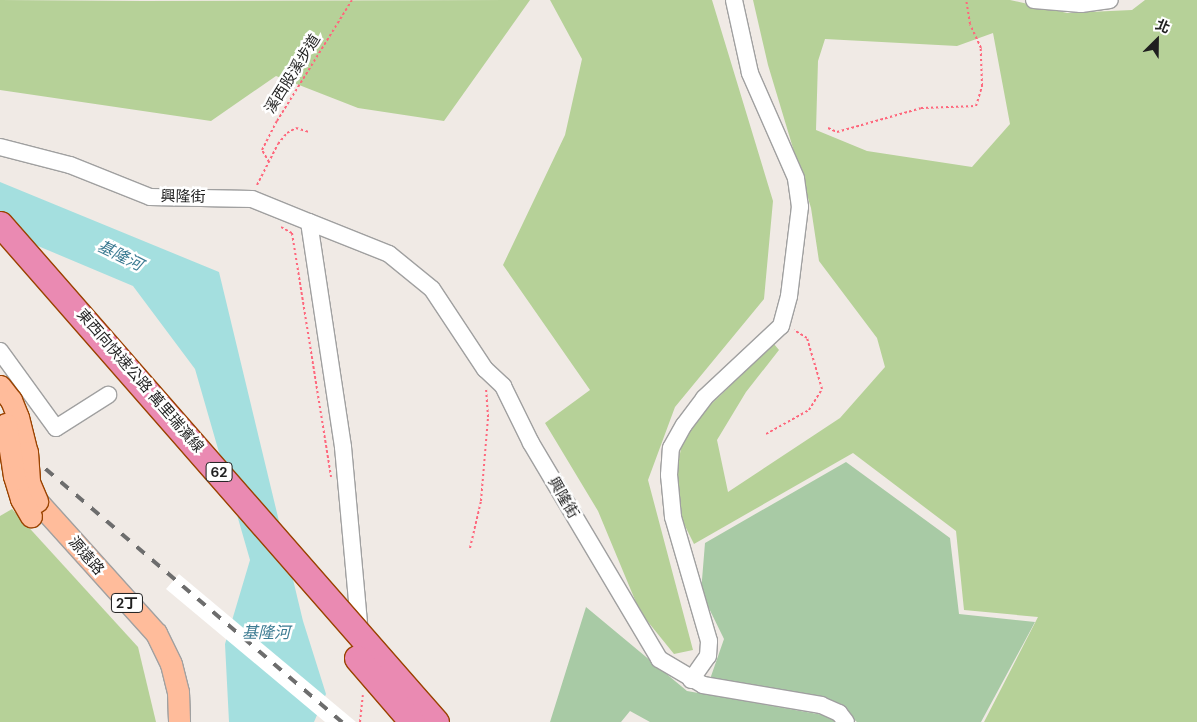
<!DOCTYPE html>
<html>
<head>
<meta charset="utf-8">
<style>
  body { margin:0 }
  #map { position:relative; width:1197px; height:722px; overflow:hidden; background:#f0eae5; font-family:"DM Sans","Noto Sans TC",sans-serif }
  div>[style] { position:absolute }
  .forest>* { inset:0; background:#b6d198 }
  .cemetery>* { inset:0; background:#a8caa5 }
  .water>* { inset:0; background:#a4dfdf }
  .pier>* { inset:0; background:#fff }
  .path>* { height:2px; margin-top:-1px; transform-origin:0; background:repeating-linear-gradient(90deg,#fe677c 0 2.5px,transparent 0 5px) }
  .roads { filter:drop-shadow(1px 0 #a0a0a0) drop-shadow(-1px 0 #a0a0a0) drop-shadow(0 1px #a0a0a0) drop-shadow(0 -1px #a0a0a0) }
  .minor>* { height:16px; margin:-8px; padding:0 8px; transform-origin:8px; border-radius:8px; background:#fff }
  .major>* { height:21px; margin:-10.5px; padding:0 10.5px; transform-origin:10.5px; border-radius:10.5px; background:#ffbc9b }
  .rail>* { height:4px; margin-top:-2px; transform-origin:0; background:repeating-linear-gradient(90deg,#6d6d6d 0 10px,transparent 0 20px) }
  .bridges { filter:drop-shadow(1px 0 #9a4300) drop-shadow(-1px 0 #9a4300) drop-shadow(0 1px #9a4300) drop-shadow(0 -1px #9a4300) }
  .major-bridge>* { height:21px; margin:-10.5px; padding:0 10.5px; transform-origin:10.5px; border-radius:10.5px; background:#ffbc9b }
  .highway-bridge>* { height:25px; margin:-12.5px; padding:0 12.5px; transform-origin:12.5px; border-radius:12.5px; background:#ea8ab2 }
  span { translate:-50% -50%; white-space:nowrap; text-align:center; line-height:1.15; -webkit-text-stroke:5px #fff; paint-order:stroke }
  .shield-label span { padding:1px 4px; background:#fff; border:1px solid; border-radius:4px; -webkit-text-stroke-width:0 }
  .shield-label { font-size:14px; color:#1f1f1f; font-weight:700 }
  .street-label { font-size:15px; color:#1f1f1f }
  .water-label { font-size:16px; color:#3c7b92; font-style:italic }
  .north { position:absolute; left:1132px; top:15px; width:50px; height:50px; -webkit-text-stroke:4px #fff; paint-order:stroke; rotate:23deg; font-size:14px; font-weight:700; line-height:20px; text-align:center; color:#1f1f1f }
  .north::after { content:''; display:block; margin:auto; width:18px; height:22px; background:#1f1f1f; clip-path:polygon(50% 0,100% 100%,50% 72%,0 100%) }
</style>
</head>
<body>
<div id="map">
  <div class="forest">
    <i style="clip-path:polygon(0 0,143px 1px,530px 0,444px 121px,358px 108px,276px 76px,211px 121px,0 90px)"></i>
    <i style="clip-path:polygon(550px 0,712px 0,773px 201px,764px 299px,675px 407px,648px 480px,693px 650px,674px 654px,640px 612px,598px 511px,545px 423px,590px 390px,503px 265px,565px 135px,582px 59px)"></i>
    <i style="clip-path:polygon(evenodd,753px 0,1010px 0,1067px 13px,1132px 10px,1145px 0,1197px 0,1197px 722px,984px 722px,1038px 617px,964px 610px,956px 531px,853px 453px,694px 544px,682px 520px,676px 476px,683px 437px,702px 413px,774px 344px,779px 350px,746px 392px,717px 440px,728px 492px,840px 418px,885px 367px,877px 338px,819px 261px,811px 208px,768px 65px,753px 0,993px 33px,1010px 124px,972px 167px,867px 151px,816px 130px,818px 61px,825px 39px,957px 46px,993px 33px)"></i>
    <i style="clip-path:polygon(12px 509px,138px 647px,156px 722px,0 722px,0 516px)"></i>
  </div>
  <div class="cemetery">
    <i style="clip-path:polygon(846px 462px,950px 538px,959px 614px,1035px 622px,981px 722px,857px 722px,830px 700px,709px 682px,724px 639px,701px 592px,705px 543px)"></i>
    <i style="clip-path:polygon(586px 607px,687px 691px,841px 718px,842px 722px,650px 722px,630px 711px,621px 722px,550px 722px)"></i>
  </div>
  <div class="water">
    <i style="clip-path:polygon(0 182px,219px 272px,303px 621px,326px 694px,314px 722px,229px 722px,225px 644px,250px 560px,195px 369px,133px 286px,0 230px)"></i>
  </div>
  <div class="pier">
    <i style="clip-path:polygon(179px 574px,356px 722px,325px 722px,166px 589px)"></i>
  </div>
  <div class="path">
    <i style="left:828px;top:128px;width:10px;rotate:24deg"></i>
    <i style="left:837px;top:132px;width:87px;rotate:-15.9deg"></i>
    <i style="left:921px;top:108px;width:55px;rotate:-2.1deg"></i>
    <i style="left:976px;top:106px;width:21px;rotate:-73deg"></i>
    <i style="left:982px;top:86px;width:38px;rotate:-92deg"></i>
    <i style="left:981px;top:48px;width:26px;rotate:-115deg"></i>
    <i style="left:970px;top:24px;width:24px;rotate:-99deg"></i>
    <i style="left:269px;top:162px;width:14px;rotate:-120deg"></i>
    <i style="left:262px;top:150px;width:33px;rotate:-63deg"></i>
    <i style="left:277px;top:121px;width:142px;rotate:-58.2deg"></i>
    <i style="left:257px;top:185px;width:46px;rotate:-62.9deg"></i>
    <i style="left:278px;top:144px;width:14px;rotate:-51deg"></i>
    <i style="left:287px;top:133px;width:10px;rotate:-29deg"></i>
    <i style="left:296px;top:128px;width:14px;rotate:17deg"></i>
    <i style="left:281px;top:227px;width:13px;rotate:29deg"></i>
    <i style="left:292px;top:233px;width:247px;rotate:80.9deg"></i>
    <i style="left:766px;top:434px;width:49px;rotate:-29.2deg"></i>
    <i style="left:809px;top:410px;width:25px;rotate:-58deg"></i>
    <i style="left:822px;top:389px;width:53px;rotate:-106.4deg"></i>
    <i style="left:807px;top:338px;width:15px;rotate:-148deg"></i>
    <i style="left:470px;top:548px;width:48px;rotate:-76.8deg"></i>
    <i style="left:481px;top:501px;width:84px;rotate:-85.2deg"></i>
    <i style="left:488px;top:417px;width:28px;rotate:-94deg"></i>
    <i style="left:360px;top:722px;width:27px;rotate:-84deg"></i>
  </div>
  <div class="roads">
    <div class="minor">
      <i style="left:1034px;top:0;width:47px;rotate:4.9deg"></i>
      <i style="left:1081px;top:4px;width:29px;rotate:-8deg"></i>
      <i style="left:0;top:147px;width:72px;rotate:14.4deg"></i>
      <i style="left:70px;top:165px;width:86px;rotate:21.8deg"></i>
      <i style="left:150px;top:197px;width:102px;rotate:1.1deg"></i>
      <i style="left:252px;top:199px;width:61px;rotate:22deg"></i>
      <i style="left:309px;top:222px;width:228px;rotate:81.4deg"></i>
      <i style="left:343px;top:447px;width:189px;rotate:84.8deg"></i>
      <i style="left:309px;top:222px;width:86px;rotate:21.8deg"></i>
      <i style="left:389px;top:254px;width:55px;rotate:39.1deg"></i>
      <i style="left:432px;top:289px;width:96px;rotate:56.5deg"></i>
      <i style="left:485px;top:369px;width:25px;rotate:43deg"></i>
      <i style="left:503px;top:386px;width:64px;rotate:63.8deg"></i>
      <i style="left:531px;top:443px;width:251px;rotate:59.3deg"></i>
      <i style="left:659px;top:659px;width:51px;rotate:30.6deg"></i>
      <i style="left:703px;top:685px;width:120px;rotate:9.6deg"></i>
      <i style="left:821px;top:705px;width:20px;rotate:24deg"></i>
      <i style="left:839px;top:713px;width:11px;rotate:52deg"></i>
      <i style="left:0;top:351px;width:95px;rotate:54deg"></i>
      <i style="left:56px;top:428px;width:62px;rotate:-32.4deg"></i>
      <i style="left:691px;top:680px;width:29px;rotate:-55deg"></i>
      <i style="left:708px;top:656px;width:15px;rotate:-86deg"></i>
      <i style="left:709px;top:641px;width:129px;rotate:-106.2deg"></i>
      <i style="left:673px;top:517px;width:42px;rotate:-95.4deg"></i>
      <i style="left:669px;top:475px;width:27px;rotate:-86deg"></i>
      <i style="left:671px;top:448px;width:26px;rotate:-61deg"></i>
      <i style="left:684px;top:425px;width:34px;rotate:-53deg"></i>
      <i style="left:704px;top:398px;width:105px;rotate:-43.1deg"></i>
      <i style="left:781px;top:326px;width:31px;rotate:-75deg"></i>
      <i style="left:789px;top:296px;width:90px;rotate:-83deg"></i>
      <i style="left:800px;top:207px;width:29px;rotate:-98deg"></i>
      <i style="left:796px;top:178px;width:115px;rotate:-113.7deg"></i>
      <i style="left:750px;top:73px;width:75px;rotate:-102.4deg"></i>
    </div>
    <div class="major">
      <i style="left:37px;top:501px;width:178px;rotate:48deg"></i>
      <i style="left:156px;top:633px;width:34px;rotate:64deg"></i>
      <i style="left:171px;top:664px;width:29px;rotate:76deg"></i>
      <i style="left:178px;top:692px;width:30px;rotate:88deg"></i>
    </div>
  </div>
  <div class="rail">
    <i style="left:0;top:430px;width:450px;rotate:40.5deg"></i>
  </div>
  <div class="bridges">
    <div class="major-bridge">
      <i style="left:0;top:386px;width:18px;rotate:52deg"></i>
      <i style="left:11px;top:400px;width:18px;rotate:68deg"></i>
      <i style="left:18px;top:417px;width:36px;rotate:76deg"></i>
      <i style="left:27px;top:452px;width:30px;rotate:86deg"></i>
      <i style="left:29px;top:482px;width:21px;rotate:67deg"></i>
      <i style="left:6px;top:424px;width:53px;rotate:81.3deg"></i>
      <i style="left:14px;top:476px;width:24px;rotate:73deg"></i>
      <i style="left:21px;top:499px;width:20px;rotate:60deg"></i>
    </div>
    <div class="highway-bridge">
      <i style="left:0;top:224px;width:662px;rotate:48.8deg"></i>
      <i style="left:357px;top:658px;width:84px;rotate:49.3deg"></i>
    </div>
  </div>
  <div class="shield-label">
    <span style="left:219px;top:472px">62</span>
    <span style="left:127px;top:603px">2丁</span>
  </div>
  <div class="street-label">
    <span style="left:293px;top:74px;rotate:-58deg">溪西股溪步道</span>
    <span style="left:183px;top:197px;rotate:1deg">興隆街</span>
    <span style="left:140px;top:381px;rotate:49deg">東西向快速公路 萬里瑞濱線</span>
    <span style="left:563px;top:498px;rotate:60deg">興隆街</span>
    <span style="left:86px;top:556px;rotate:49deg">源遠路</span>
  </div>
  <div class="water-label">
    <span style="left:120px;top:256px;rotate:26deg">基隆河</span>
    <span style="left:266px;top:633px">基隆河</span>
  </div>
  <div class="north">北</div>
</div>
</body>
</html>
